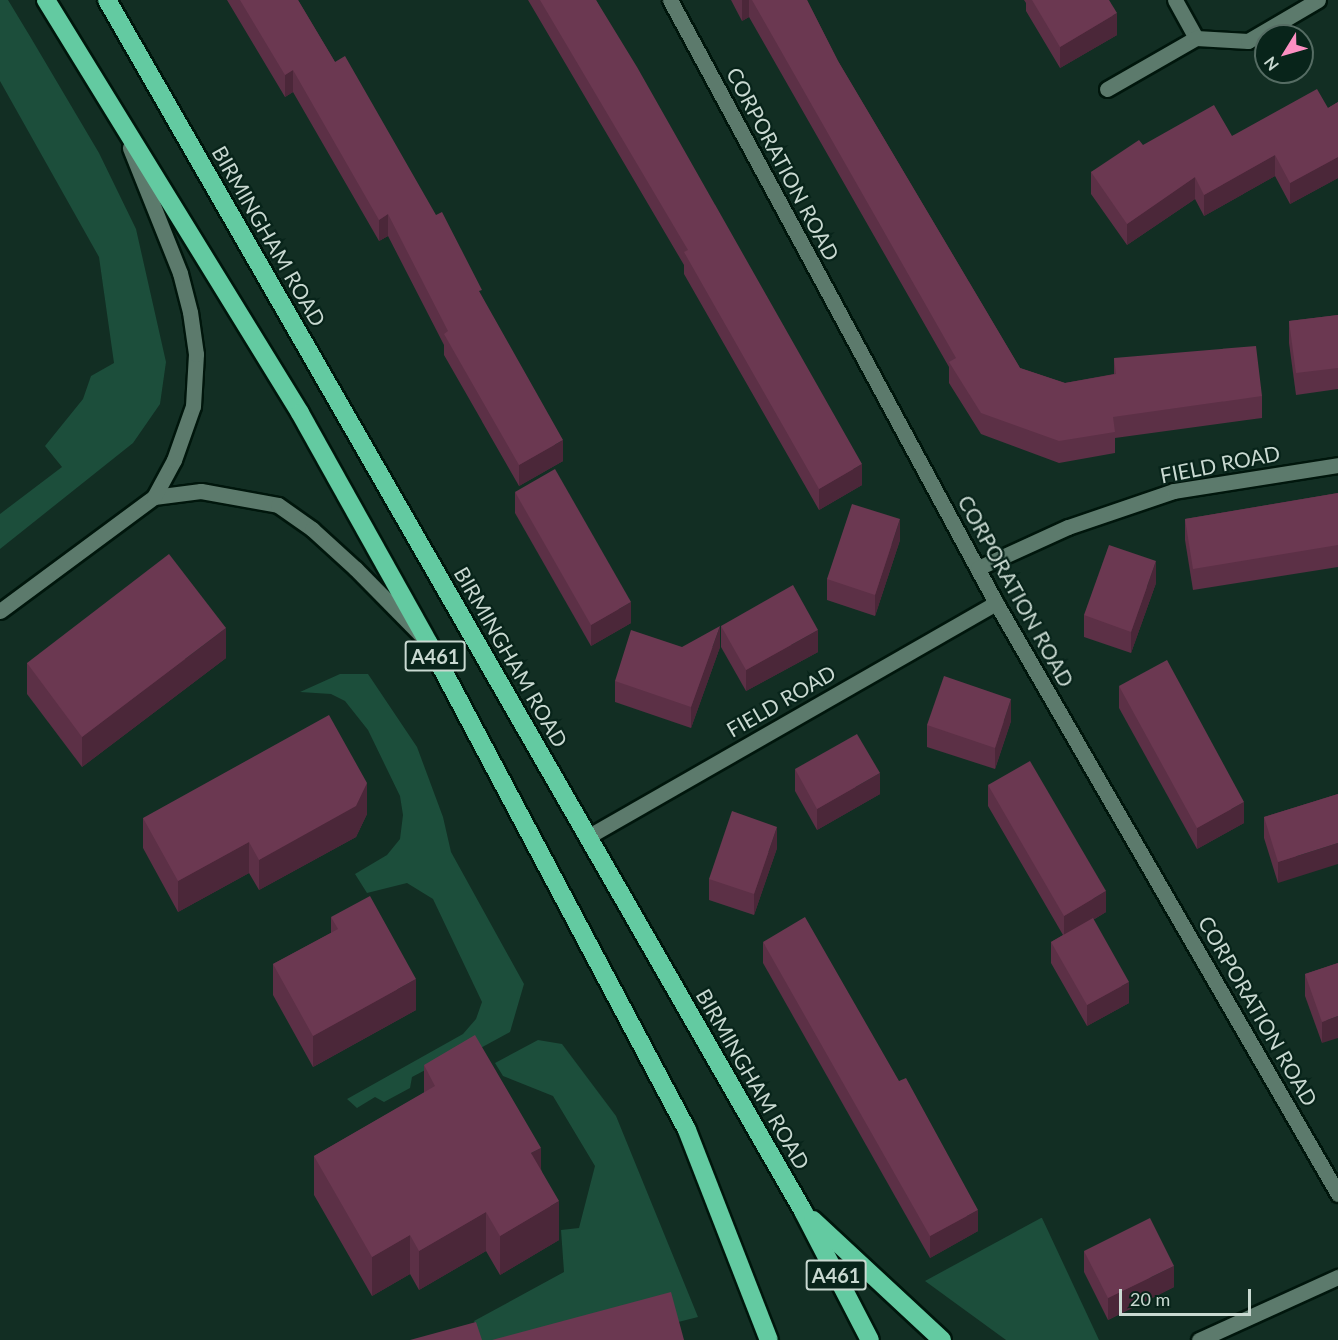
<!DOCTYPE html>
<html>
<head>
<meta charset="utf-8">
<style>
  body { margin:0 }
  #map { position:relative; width:1338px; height:1340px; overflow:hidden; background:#122e23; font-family:Lato,sans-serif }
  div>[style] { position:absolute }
  .green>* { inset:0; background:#1c4e3b }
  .roads { filter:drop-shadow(2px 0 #00160c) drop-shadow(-2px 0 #00160c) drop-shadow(0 2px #00160c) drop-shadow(0 -2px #00160c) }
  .minor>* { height:15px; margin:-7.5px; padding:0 7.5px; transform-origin:7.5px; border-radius:7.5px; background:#5c7a6c }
  .highway>* { height:18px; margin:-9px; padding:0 9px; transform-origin:9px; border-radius:9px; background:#63caa1 }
  .wall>* { inset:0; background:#5c3046 }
  .shaded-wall>* { inset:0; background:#4b2739 }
  .building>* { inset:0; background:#6b3851 }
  span { translate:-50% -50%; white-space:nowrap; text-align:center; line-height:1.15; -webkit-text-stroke:4.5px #08241a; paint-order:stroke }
  .shield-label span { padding:2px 4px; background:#08241a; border:2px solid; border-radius:4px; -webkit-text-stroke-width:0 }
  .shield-label { font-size:20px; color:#c9d9d1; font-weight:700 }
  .street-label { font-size:21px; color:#c9d9d1 }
  .north { position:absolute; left:1254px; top:24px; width:60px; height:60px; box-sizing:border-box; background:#08241a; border:2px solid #556c63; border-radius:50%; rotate:233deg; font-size:16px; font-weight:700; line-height:24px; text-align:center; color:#c9d9d1 }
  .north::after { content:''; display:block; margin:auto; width:21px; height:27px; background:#fc8fc2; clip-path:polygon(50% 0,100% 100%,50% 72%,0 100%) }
  .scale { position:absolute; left:1119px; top:1289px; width:132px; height:27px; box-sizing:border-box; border:3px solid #c9d9d1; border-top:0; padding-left:8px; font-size:18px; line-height:21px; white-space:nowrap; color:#c9d9d1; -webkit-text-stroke:4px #08241a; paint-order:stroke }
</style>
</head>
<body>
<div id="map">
  <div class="green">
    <i style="clip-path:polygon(0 0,8px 0,31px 38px,99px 153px,136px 229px,166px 362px,160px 404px,133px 443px,0 549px,0 514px,62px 467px,45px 446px,83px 399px,91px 376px,114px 363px,99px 257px,0 81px)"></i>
    <i style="clip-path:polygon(340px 674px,368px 674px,417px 747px,443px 817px,451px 852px,524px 984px,510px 1032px,464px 1057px,452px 1056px,412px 1077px,410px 1088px,384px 1102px,375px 1097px,357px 1108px,347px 1099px,463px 1034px,476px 1019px,482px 1002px,433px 899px,407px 883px,367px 893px,355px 874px,387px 855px,400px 839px,403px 815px,400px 796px,368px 730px,345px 701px,331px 694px,300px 692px)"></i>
    <i style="clip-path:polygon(538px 1040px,562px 1044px,616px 1116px,698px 1317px,607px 1340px,481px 1340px,474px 1321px,564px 1272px,561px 1230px,579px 1228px,595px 1166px,553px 1096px,503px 1076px,495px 1063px)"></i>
    <i style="clip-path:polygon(1041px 1218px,1042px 1218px,1099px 1340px,1006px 1340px,925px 1281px)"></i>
  </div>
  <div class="roads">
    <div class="minor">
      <i style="left:670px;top:0;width:685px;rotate:61.6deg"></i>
      <i style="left:996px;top:603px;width:683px;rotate:59.94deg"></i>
      <i style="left:1175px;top:0;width:43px;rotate:61.1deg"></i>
      <i style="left:1107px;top:89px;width:103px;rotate:-29.8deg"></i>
      <i style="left:1196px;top:38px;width:52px;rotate:3.3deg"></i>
      <i style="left:1248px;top:41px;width:81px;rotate:-30.4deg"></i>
      <i style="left:154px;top:497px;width:47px;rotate:-7.3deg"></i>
      <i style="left:201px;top:491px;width:78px;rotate:10.3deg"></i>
      <i style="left:278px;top:505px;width:42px;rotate:35.2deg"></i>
      <i style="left:312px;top:529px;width:59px;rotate:42.3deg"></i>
      <i style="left:356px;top:569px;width:90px;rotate:45.5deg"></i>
      <i style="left:978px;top:568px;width:99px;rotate:-24.5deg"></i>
      <i style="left:1068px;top:527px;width:112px;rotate:-18.8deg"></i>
      <i style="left:1174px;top:491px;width:166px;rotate:-9deg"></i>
      <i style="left:0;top:611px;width:192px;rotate:-36.5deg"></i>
      <i style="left:154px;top:497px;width:42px;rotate:-61.6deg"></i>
      <i style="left:174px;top:460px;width:57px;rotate:-70.6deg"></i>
      <i style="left:193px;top:406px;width:52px;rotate:-86.7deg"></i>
      <i style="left:196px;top:354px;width:42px;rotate:-98.1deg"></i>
      <i style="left:190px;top:312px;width:40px;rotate:-104.4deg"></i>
      <i style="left:180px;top:273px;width:135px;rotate:-111.8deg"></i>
      <i style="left:589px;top:836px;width:469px;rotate:-29.8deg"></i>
      <i style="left:1199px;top:1340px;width:153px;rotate:-24.4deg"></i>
    </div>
    <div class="highway">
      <i style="left:46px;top:0;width:485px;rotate:58.4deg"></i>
      <i style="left:300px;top:413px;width:265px;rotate:60.8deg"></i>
      <i style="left:429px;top:644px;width:550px;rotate:62.04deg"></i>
      <i style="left:687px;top:1130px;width:225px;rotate:68.7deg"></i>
      <i style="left:107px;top:0;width:1397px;rotate:60.11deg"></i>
      <i style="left:803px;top:1211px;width:145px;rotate:62.6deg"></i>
      <i style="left:813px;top:1220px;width:176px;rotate:42.9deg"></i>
    </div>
  </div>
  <div class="wall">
    <i style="clip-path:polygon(227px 0,298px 0,335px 62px,482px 297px,563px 461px,519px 486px,444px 355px,444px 345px,388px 236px,379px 241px,293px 92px,285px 97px)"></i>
    <i style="clip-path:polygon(528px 0,596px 0,862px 485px,819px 510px,684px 274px,684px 265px)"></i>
    <i style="clip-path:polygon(731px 0,807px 0,838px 61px,1020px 368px,1065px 383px,1114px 374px,1114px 358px,1262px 396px,1262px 418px,1115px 438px,1115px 453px,1059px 463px,981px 434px,949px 383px,949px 367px,749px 17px,742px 21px)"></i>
    <i style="clip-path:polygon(1024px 0,1109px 0,1117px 35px,1060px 68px,1026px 11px,1026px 3px)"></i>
    <i style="clip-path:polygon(1338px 102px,1338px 178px,1290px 204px,1275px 176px,1204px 216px,1195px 199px,1127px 245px,1091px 194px,1091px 172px,1143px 145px,1232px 136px,1328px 108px)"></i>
    <i style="clip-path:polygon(1338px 315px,1338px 389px,1296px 395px,1289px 343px,1289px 321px)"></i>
    <i style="clip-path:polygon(515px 492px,631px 623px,591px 646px,515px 513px)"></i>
    <i style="clip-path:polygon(1338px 493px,1338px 567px,1193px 590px,1185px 540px,1185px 519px)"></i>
    <i style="clip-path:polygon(900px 540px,875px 616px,827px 600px,827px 579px)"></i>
    <i style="clip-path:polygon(1156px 583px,1131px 653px,1084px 637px,1084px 615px)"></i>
    <i style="clip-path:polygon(721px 626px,818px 652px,746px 691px,721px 647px)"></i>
    <i style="clip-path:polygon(682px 647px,720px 647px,691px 728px,615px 702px,615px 681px)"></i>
    <i style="clip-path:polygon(226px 658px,82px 767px,27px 694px,27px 663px)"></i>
    <i style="clip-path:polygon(1119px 686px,1244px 823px,1197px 849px,1119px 708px)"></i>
    <i style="clip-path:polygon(1011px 721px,995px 769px,927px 747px,927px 725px)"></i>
    <i style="clip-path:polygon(795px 769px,880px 794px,817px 830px,795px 791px)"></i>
    <i style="clip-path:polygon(988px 785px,1106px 912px,1093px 920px,1129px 1003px,1087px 1026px,1051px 963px,1051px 942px,1063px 935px,988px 806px)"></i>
    <i style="clip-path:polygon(1338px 794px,1278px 883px,1264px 838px,1264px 817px)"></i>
    <i style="clip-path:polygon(367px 814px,356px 837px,259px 890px,249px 873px,178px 912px,143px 848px,143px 818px)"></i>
    <i style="clip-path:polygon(777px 848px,754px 915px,709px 900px,709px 879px)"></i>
    <i style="clip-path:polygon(331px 917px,416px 1010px,313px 1067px,273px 995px,273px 964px,331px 933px)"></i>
    <i style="clip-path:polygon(763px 942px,978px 1231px,930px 1258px,763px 963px)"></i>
    <i style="clip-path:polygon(1338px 963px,1322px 1043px,1305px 996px,1305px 974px)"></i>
    <i style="clip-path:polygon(424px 1065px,541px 1169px,559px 1240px,500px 1275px,486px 1251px,419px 1290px,410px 1274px,372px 1296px,314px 1195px,314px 1156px,424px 1093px)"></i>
    <i style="clip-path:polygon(1084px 1251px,1174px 1287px,1108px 1320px,1084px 1272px)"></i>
  </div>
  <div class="shaded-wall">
    <i style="clip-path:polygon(742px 0,749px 0,749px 17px,742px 21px)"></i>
    <i style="clip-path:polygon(1117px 13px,1117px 35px,1060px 68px,1060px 47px)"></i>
    <i style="clip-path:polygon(293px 70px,293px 92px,285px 97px,285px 75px)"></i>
    <i style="clip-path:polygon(1275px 155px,1275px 176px,1204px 216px,1204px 195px)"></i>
    <i style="clip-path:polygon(1338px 157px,1338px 178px,1290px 204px,1290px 183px)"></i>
    <i style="clip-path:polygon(1195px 177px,1195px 199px,1127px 245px,1127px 224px)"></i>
    <i style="clip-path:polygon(388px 214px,388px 236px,379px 241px,379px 220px)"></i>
    <i style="clip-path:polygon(563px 440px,563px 461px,519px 486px,519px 465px)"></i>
    <i style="clip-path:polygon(862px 464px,862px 485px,819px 510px,819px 489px)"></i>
    <i style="clip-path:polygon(900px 519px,900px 540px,875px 616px,875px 595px)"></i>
    <i style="clip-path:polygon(1156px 561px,1156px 583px,1131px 653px,1131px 632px)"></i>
    <i style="clip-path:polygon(631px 602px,631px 623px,591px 646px,591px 625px)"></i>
    <i style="clip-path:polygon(720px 626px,720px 647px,691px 728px,691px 707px)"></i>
    <i style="clip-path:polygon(226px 628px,226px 658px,82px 767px,82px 737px)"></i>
    <i style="clip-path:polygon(818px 630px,818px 652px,746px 691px,746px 670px)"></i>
    <i style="clip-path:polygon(1011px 699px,1011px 721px,995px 769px,995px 748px)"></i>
    <i style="clip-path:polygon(880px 773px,880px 794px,817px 830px,817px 809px)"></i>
    <i style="clip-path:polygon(367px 783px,367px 814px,356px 837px,259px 890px,259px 860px)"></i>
    <i style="clip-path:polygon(1244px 802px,1244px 823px,1197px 849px,1197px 828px)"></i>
    <i style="clip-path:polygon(777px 827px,777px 848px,754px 915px,754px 894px)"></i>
    <i style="clip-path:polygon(249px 842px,249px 873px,178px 912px,178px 881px)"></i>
    <i style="clip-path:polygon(1338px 843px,1338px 864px,1278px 883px,1278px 862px)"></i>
    <i style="clip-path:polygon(1106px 891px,1106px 912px,1064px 937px,1064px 916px)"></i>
    <i style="clip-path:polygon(416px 979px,416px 1010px,313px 1067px,313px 1036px)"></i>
    <i style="clip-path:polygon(1129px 982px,1129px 1003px,1087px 1026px,1087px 1005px)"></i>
    <i style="clip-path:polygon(1338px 1016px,1338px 1038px,1322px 1043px,1322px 1022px)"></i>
    <i style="clip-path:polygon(541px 1148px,541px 1187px,531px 1153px)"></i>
    <i style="clip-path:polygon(559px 1201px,559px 1240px,500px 1275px,500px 1236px)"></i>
    <i style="clip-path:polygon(978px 1210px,978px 1231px,930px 1258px,930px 1236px)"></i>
    <i style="clip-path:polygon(486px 1212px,486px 1251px,419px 1290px,419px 1251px)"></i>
    <i style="clip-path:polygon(410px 1235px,410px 1274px,372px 1296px,372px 1257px)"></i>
    <i style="clip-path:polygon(1174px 1266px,1174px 1287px,1108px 1320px,1108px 1298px)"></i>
  </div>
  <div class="building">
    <i style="clip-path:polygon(240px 0,298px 0,335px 62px,345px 56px,436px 215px,442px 212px,482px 290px,479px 291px,563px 440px,519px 465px,444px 334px,448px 331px,388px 214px,379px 220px,293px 70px,285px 75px)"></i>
    <i style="clip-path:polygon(540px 0,596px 0,637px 67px,862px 464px,819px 489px,684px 252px,688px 250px)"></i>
    <i style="clip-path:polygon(752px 0,807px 0,838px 61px,1020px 368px,1065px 383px,1116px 374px,1114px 358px,1256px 346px,1262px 396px,1113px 417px,1115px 432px,1059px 441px,981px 413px,949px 362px,956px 358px)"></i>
    <i style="clip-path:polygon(1032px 0,1109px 0,1117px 13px,1060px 47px)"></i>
    <i style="clip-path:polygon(1317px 89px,1328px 108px,1338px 102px,1338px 157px,1290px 183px,1275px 155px,1204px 195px,1195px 177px,1127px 224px,1091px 172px,1139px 140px,1143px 145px,1214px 105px,1232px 136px)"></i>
    <i style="clip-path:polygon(1338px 315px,1338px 368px,1296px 373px,1289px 321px)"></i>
    <i style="clip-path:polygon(555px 469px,631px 602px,591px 625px,515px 492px)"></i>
    <i style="clip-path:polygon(1338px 493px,1338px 545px,1193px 569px,1185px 519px)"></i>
    <i style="clip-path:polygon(852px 504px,900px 519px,875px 595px,827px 579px)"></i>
    <i style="clip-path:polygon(1109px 545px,1156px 561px,1131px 632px,1084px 615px)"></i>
    <i style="clip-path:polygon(169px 554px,226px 628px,82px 737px,27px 663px)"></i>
    <i style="clip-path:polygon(793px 585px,818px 630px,746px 670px,721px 626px)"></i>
    <i style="clip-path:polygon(720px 626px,691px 707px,615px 681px,631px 630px,682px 647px)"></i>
    <i style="clip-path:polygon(1167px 660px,1244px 802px,1197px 828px,1119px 686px)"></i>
    <i style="clip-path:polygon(944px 676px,1011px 699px,995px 748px,927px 725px)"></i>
    <i style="clip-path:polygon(329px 715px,367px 783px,356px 806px,259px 860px,249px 842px,178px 881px,143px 818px)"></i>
    <i style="clip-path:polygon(857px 734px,880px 773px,817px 809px,795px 769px)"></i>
    <i style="clip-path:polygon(1030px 761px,1106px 891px,1064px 916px,988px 785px)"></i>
    <i style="clip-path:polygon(1338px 794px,1338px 843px,1278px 862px,1264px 817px)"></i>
    <i style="clip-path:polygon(732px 811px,777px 827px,754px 894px,709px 879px)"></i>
    <i style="clip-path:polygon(370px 896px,416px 979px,313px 1036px,273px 964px,338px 929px,331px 917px)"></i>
    <i style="clip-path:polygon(805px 917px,899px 1081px,906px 1078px,978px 1210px,930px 1236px,763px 942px)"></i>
    <i style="clip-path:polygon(1093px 918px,1129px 982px,1087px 1005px,1051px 942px)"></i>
    <i style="clip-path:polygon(1338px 963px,1338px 1016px,1322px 1022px,1305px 974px)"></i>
    <i style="clip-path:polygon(475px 1035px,541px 1148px,531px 1153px,559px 1201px,500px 1236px,486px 1212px,419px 1251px,410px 1235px,372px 1257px,314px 1156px,435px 1086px,424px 1065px)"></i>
    <i style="clip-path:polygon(1150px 1218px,1174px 1266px,1108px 1298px,1084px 1251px)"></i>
    <i style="clip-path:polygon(671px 1292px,684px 1340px,492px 1340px)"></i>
    <i style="clip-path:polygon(476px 1322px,482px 1340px,410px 1340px)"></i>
  </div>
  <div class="shield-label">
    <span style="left:435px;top:656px">A461</span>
    <span style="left:836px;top:1275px">A461</span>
  </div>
  <div class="street-label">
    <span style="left:783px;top:164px;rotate:62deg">CORPORATION ROAD</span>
    <span style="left:269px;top:236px;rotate:60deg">BIRMINGHAM ROAD</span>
    <span style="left:1220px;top:464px;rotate:-11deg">FIELD ROAD</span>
    <span style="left:1016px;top:591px;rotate:61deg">CORPORATION ROAD</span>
    <span style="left:511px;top:657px;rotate:60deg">BIRMINGHAM ROAD</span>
    <span style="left:781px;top:701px;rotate:-30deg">FIELD ROAD</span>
    <span style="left:1258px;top:1011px;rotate:60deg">CORPORATION ROAD</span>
    <span style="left:753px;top:1079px;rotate:60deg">BIRMINGHAM ROAD</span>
  </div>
  <div class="north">N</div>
  <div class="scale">20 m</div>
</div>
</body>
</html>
